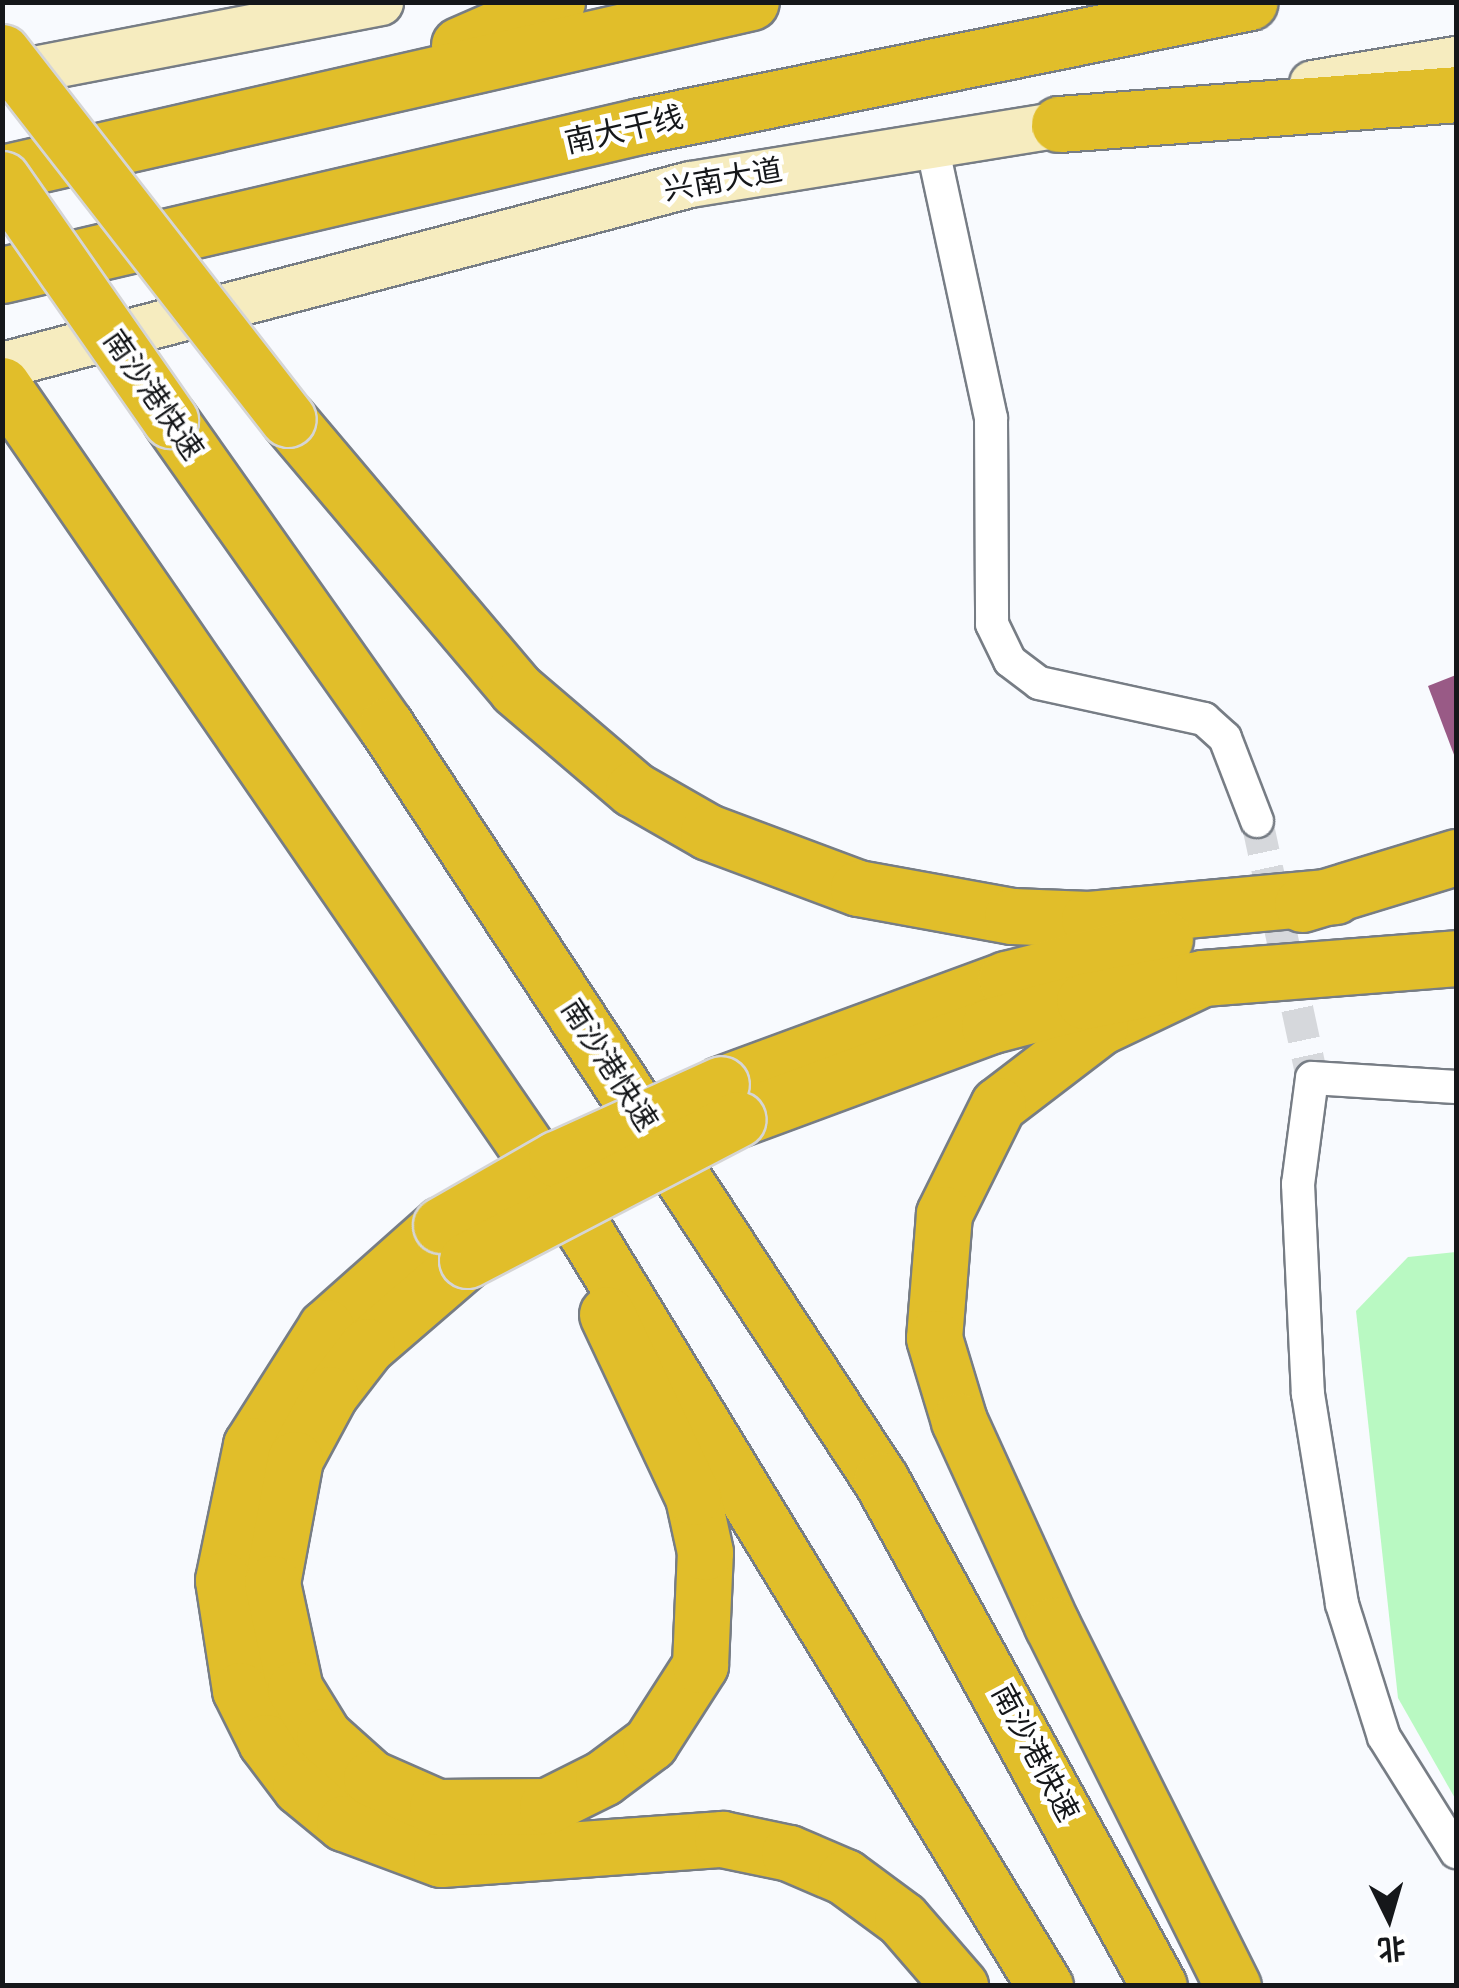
<!DOCTYPE html>
<html>
<head>
<meta charset="utf-8">
<style>
  body { margin:0 }
  #map { position:relative; width:1459px; height:1988px; overflow:hidden; background:#f8fafe; font-family:Rubik,"Noto Sans SC",sans-serif }
  div>[style] { position:absolute }
  .green>* { inset:0; background:#b9f9c2 }
  .building>* { inset:0; background:#995a86 }
  .street-tunnel>* { height:32px; margin-top:-16px; transform-origin:0; background:repeating-linear-gradient(90deg,#d6d8dc 0 32px,transparent 0 48px) }
  .roads { filter:drop-shadow(2px 0 #777d85) drop-shadow(-2px 0 #777d85) drop-shadow(0 2px #777d85) drop-shadow(0 -2px #777d85) }
  .street>* { height:32px; margin:-16px; padding:0 16px; transform-origin:16px; border-radius:16px; background:#fff }
  .secondary>* { height:45px; margin:-22.5px; padding:0 22.5px; transform-origin:22.5px; border-radius:22.5px; background:#f6ecbf }
  .highway>* { height:55px; margin:-27.5px; padding:0 27.5px; transform-origin:27.5px; border-radius:27.5px; background:#e1be2a }
  .bridges { filter:drop-shadow(2px 0 #d5d5d6) drop-shadow(-2px 0 #d5d5d6) drop-shadow(0 2px #d5d5d6) drop-shadow(0 -2px #d5d5d6) }
  .highway-bridge>* { height:55px; margin:-27.5px; padding:0 27.5px; transform-origin:27.5px; border-radius:27.5px; background:#e1be2a }
  span { translate:-50% -50%; white-space:nowrap; text-align:center; line-height:1.15; -webkit-text-stroke:9px #fff; paint-order:stroke }
  .street-label { font-size:30px; color:#15171a }
  .frame { position:absolute; inset:0; border:5px solid #15171a; pointer-events:none }
  .north { position:absolute; left:1339px; top:1868px; width:100px; height:100px; -webkit-text-stroke:8px #fff; paint-order:stroke; rotate:175deg; font-size:28px; font-weight:700; line-height:40px; text-align:center; color:#15171a }
  .north::after { content:''; display:block; margin:auto; width:35px; height:45px; background:#15171a; clip-path:polygon(50% 0,100% 100%,50% 72%,0 100%) }
</style>
</head>
<body>
<div id="map">
  <div class="green">
    <i style="clip-path:polygon(1456px 1252px,1456px 1800px,1398px 1698px,1356px 1311px,1408px 1257px)"></i>
  </div>
  <div class="building">
    <i style="clip-path:polygon(1456px 675px,1456px 760px,1428px 686px)"></i>
  </div>
  <div class="street-tunnel">
    <i style="left:1257px;top:821px;width:263px;rotate:77.9deg"></i>
  </div>
  <div class="roads">
    <div class="street">
      <i style="left:932px;top:145px;width:279px;rotate:77.8deg"></i>
      <i style="left:991px;top:418px;width:206px;rotate:89.7deg"></i>
      <i style="left:992px;top:624px;width:41px;rotate:64.1deg"></i>
      <i style="left:1010px;top:661px;width:36px;rotate:37deg"></i>
      <i style="left:1039px;top:683px;width:169px;rotate:12.3deg"></i>
      <i style="left:1204px;top:719px;width:28px;rotate:42deg"></i>
      <i style="left:1225px;top:738px;width:89px;rotate:68.9deg"></i>
      <i style="left:1456px;top:1087px;width:144px;rotate:-176.4deg"></i>
      <i style="left:1312px;top:1078px;width:107px;rotate:97.5deg"></i>
      <i style="left:1298px;top:1184px;width:210px;rotate:87.3deg"></i>
      <i style="left:1308px;top:1394px;width:213px;rotate:80.8deg"></i>
      <i style="left:1342px;top:1604px;width:139px;rotate:72.5deg"></i>
      <i style="left:1384px;top:1737px;width:136px;rotate:57.9deg"></i>
    </div>
    <div class="secondary">
      <i style="left:2px;top:75px;width:385px;rotate:-10.9deg"></i>
      <i style="left:1312px;top:83px;width:146px;rotate:-9.5deg"></i>
      <i style="left:2px;top:365px;width:711px;rotate:-14.74deg"></i>
      <i style="left:690px;top:184px;width:406px;rotate:-9.2deg"></i>
    </div>
    <div class="highway">
      <i style="left:459px;top:45px;width:107px;rotate:-23.7deg"></i>
      <i style="left:1059px;top:124px;width:398px;rotate:-4.3deg"></i>
      <i style="left:2px;top:173px;width:768px;rotate:-12.86deg"></i>
      <i style="left:2px;top:275px;width:655px;rotate:-13.15deg"></i>
      <i style="left:640px;top:126px;width:622px;rotate:-11.49deg"></i>
      <i style="left:2px;top:385px;width:1030px;rotate:55.45deg"></i>
      <i style="left:586px;top:1233px;width:882px;rotate:58.64deg"></i>
      <i style="left:288px;top:419px;width:353px;rotate:49.8deg"></i>
      <i style="left:516px;top:689px;width:154px;rotate:40.5deg"></i>
      <i style="left:633px;top:789px;width:86px;rotate:29.8deg"></i>
      <i style="left:708px;top:832px;width:160px;rotate:20.5deg"></i>
      <i style="left:858px;top:888px;width:157px;rotate:10.3deg"></i>
      <i style="left:1012px;top:916px;width:77px;rotate:2.2deg"></i>
      <i style="left:1089px;top:919px;width:247px;rotate:-5.3deg"></i>
      <i style="left:170px;top:420px;width:375px;rotate:54.8deg"></i>
      <i style="left:386px;top:726px;width:902px;rotate:56.72deg"></i>
      <i style="left:881px;top:1480px;width:577px;rotate:61.22deg"></i>
      <i style="left:1302px;top:904px;width:161px;rotate:-17deg"></i>
      <i style="left:1203px;top:978px;width:114px;rotate:154.6deg"></i>
      <i style="left:1100px;top:1027px;width:128px;rotate:142.6deg"></i>
      <i style="left:998px;top:1105px;width:122px;rotate:116.4deg"></i>
      <i style="left:944px;top:1214px;width:124px;rotate:94.6deg"></i>
      <i style="left:934px;top:1338px;width:87px;rotate:73.2deg"></i>
      <i style="left:959px;top:1421px;width:224px;rotate:65.5deg"></i>
      <i style="left:1052px;top:1625px;width:404px;rotate:63.4deg"></i>
      <i style="left:721px;top:1084px;width:304px;rotate:-20.2deg"></i>
      <i style="left:1006px;top:979px;width:164px;rotate:-14.1deg"></i>
      <i style="left:738px;top:1119px;width:268px;rotate:-20.3deg"></i>
      <i style="left:989px;top:1026px;width:98px;rotate:-14.7deg"></i>
      <i style="left:1084px;top:1001px;width:121px;rotate:-10.9deg"></i>
      <i style="left:1203px;top:978px;width:254px;rotate:-4.5deg"></i>
      <i style="left:441px;top:1225px;width:154px;rotate:138.4deg"></i>
      <i style="left:326px;top:1327px;width:140px;rotate:122.4deg"></i>
      <i style="left:251px;top:1445px;width:138px;rotate:101.7deg"></i>
      <i style="left:223px;top:1580px;width:111px;rotate:81.2deg"></i>
      <i style="left:240px;top:1690px;width:58px;rotate:63.4deg"></i>
      <i style="left:266px;top:1742px;width:56px;rotate:52.9deg"></i>
      <i style="left:300px;top:1787px;width:57px;rotate:39.3deg"></i>
      <i style="left:344px;top:1823px;width:103px;rotate:20.4deg"></i>
      <i style="left:441px;top:1859px;width:282px;rotate:-4.1deg"></i>
      <i style="left:722px;top:1839px;width:68px;rotate:11.8deg"></i>
      <i style="left:789px;top:1853px;width:61px;rotate:23.2deg"></i>
      <i style="left:845px;top:1877px;width:71px;rotate:36.4deg"></i>
      <i style="left:902px;top:1919px;width:89px;rotate:49.1deg"></i>
      <i style="left:467px;top:1260px;width:132px;rotate:139.3deg"></i>
      <i style="left:367px;top:1346px;width:61px;rotate:127.6deg"></i>
      <i style="left:330px;top:1394px;width:74px;rotate:118.3deg"></i>
      <i style="left:295px;top:1459px;width:126px;rotate:100.5deg"></i>
      <i style="left:272px;top:1583px;width:108px;rotate:77.8deg"></i>
      <i style="left:295px;top:1689px;width:55px;rotate:58.3deg"></i>
      <i style="left:324px;top:1736px;width:63px;rotate:41.8deg"></i>
      <i style="left:371px;top:1778px;width:72px;rotate:23.7deg"></i>
      <i style="left:437px;top:1807px;width:110px;rotate:-0.5deg"></i>
      <i style="left:547px;top:1806px;width:63px;rotate:-26.6deg"></i>
      <i style="left:603px;top:1778px;width:59px;rotate:-36.7deg"></i>
      <i style="left:650px;top:1743px;width:93px;rotate:-57.3deg"></i>
      <i style="left:700px;top:1665px;width:113px;rotate:-87.5deg"></i>
      <i style="left:705px;top:1552px;width:56px;rotate:-102.3deg"></i>
      <i style="left:693px;top:1497px;width:202px;rotate:-115.2deg"></i>
    </div>
  </div>
  <div class="bridges">
    <div class="highway-bridge">
      <i style="left:2px;top:52px;width:465px;rotate:52.1deg"></i>
      <i style="left:2px;top:179px;width:294px;rotate:55.1deg"></i>
      <i style="left:441px;top:1225px;width:133px;rotate:-29.9deg"></i>
      <i style="left:556px;top:1159px;width:181px;rotate:-24.4deg"></i>
      <i style="left:467px;top:1260px;width:305px;rotate:-27.5deg"></i>
    </div>
  </div>
  <div class="street-label">
    <span style="left:624px;top:130px;rotate:-13deg">南大干线</span>
    <span style="left:723px;top:180px;rotate:-10deg">兴南大道</span>
    <span style="left:153px;top:395px;rotate:55deg">南沙港快速</span>
    <span style="left:609px;top:1065px;rotate:57deg">南沙港快速</span>
    <span style="left:1035px;top:1753px;rotate:62deg">南沙港快速</span>
  </div>
  <div class="frame"></div>
  <div class="north">北</div>
</div>
</body>
</html>
